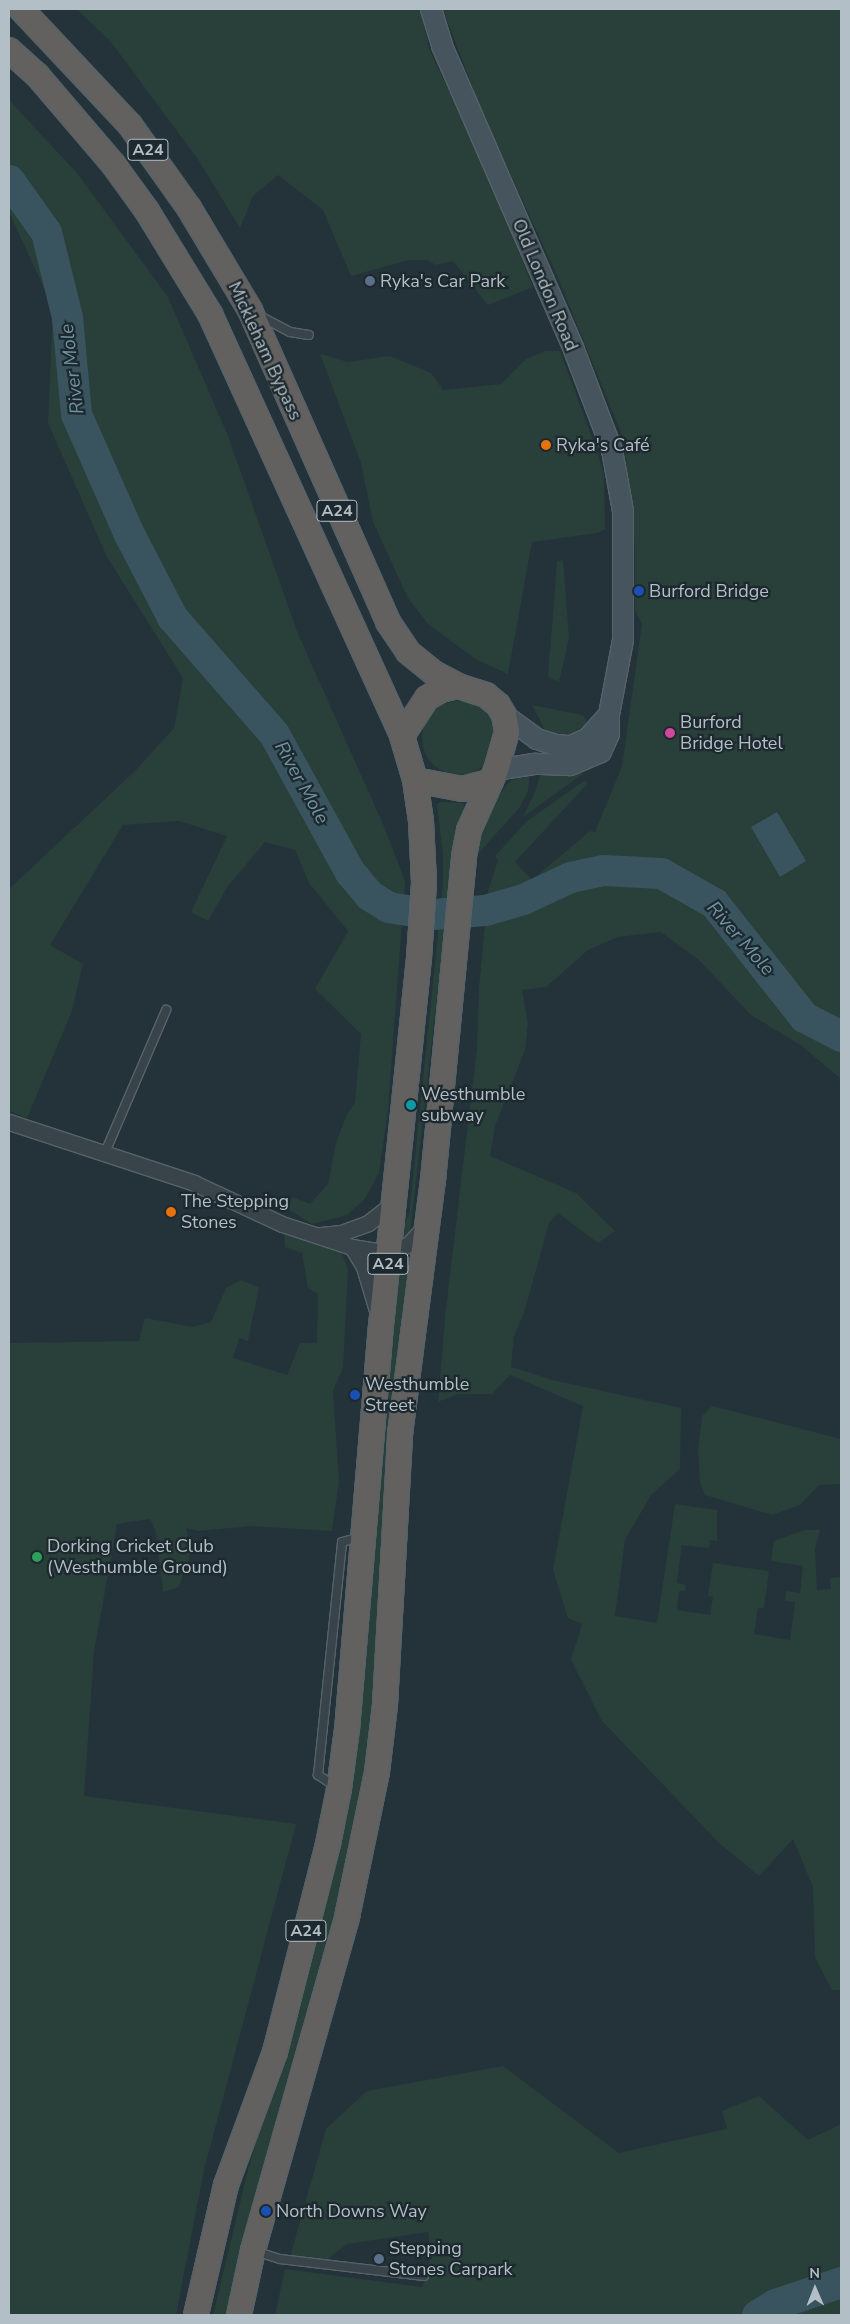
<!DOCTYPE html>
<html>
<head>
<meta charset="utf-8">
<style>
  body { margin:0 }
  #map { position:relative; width:850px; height:2324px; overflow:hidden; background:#24333a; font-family:"Nunito Sans",sans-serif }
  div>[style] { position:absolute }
  .green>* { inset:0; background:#293f39 }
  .round { border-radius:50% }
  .water>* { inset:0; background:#39545f }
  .river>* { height:31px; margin:-15.5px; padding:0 15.5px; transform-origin:15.5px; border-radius:15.5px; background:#39545f }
  .roads { filter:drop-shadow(1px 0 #566268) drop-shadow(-1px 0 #566268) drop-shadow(0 1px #566268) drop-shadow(0 -1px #566268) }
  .service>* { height:8px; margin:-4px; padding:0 4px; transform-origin:4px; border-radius:4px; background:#38444a }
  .minor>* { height:15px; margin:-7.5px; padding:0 7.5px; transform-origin:7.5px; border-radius:7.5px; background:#38444a }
  .secondary>* { height:20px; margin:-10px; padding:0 10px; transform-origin:10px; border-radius:10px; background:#46555d }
  .trunk>* { height:24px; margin:-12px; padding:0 12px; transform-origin:12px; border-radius:12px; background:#626160 }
  .dots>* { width:14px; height:14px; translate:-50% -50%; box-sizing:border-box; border:2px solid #1d292f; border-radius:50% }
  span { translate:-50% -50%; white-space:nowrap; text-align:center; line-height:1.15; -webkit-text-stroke:4.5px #1d292f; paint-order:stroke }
  .shield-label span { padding:1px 4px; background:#1d292f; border:1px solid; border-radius:4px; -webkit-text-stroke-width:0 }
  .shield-label { font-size:16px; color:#b3bfc6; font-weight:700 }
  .poi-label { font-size:18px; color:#b3bfc6 }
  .left { translate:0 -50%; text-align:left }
  .street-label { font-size:18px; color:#b3bfc6 }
  .water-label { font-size:19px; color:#6e93a2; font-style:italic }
  .frame { position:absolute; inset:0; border:10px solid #b3bfc6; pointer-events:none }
  .north { position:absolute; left:790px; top:2264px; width:50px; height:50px; -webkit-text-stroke:4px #1d292f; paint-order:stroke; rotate:359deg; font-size:14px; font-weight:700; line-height:20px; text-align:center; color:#b3bfc6 }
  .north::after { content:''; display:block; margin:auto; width:18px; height:22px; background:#b3bfc6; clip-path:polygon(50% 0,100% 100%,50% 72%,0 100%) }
</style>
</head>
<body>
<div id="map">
  <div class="green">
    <i style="clip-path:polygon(77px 9px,421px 9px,429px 49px,476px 148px,533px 287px,488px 305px,453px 261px,436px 265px,427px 260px,409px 260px,351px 276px,323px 210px,278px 175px,253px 196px,240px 228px,197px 158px,111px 42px)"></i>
    <i style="clip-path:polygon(443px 9px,841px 9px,841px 1079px,802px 1046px,751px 1015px,699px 960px,661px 932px,618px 937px,588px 950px,546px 987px,522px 990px,528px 1023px,525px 1050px,495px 1126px,490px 1156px,576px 1193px,615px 1231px,598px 1243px,558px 1213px,549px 1223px,524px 1313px,514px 1336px,511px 1367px,553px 1380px,681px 1408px,680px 1469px,651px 1495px,625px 1540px,615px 1616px,657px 1623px,675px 1504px,717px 1510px,717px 1541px,710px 1540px,709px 1548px,682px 1545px,677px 1583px,686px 1585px,685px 1591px,679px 1591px,677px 1610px,710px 1615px,713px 1597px,708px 1596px,713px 1563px,769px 1571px,764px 1608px,758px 1608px,754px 1634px,790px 1640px,795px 1602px,785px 1601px,786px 1591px,800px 1593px,803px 1566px,771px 1561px,774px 1541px,804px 1530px,820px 1530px,815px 1550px,817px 1590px,831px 1589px,830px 1578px,841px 1577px,841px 1990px,832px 1990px,815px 1958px,813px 1887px,793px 1839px,759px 1876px,719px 1843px,602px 1721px,571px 1660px,582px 1624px,568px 1618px,553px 1570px,583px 1406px,510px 1375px,492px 1394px,457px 1394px,438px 1402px,446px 1308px,477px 1048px,479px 987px,488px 891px,498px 860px,495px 856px,527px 821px,584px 781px,588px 783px,515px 862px,532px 880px,590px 831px,595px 832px,622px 766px,642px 624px,635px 610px,635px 549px,624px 440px,556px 273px,482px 113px)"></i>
    <i style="clip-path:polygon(9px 100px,77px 173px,168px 297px,228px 436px,298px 634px,383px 824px,405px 881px,388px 1110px,379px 1173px,364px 1200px,347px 1215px,312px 1224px,288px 1209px,292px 1197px,310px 1204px,328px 1184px,336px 1143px,347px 1114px,355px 1103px,361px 1034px,315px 989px,348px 931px,309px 883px,295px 850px,265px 842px,228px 886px,208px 921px,191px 912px,227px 836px,179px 821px,123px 825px,50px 945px,83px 964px,72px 1011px,27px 1118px,9px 1111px,9px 889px,136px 770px,174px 728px,183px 678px,107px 557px,48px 423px,53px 308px,9px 212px)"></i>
    <i style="clip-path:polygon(545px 351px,560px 351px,598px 454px,604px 476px,605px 529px,597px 533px,532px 542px,508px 674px,477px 660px,428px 624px,408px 598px,373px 522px,361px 463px,320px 354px,348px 362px,390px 356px,431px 373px,443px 390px,501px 384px,526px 359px)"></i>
    <i style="clip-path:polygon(563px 560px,569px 638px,559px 682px,548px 677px,557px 562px)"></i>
    <i class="round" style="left:422px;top:701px;width:74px;height:74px"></i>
    <i style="clip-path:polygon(532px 705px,583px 715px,587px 724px,564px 738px,548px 736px)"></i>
    <i style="clip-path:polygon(541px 772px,584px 773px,523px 817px,535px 792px)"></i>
    <i style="clip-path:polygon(530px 773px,528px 791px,520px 807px,477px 855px,474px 869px,474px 849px,490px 808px,509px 782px)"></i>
    <i style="clip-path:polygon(440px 802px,463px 803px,465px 807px,453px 855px,411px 1226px,410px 1233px,400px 1239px,402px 1226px,409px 1215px,443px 885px,443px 855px,437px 804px)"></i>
    <i style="clip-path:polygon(284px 1232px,340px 1248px,348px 1270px,343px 1368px,333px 1391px,339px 1481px,332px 1531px,252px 1526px,198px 1531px,186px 1528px,191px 1552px,179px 1587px,163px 1592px,156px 1532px,150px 1519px,117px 1524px,94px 1652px,84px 1796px,296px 1824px,204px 2170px,176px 2315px,9px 2315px,9px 1343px,139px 1341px,145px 1318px,193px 1327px,211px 1322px,226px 1288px,240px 1280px,259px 1287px,248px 1341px,239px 1338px,233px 1358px,287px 1375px,300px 1343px,317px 1343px,318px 1294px,308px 1288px,302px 1253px,285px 1247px)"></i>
    <i style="clip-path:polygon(406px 1260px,410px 1262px,374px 1724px,341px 1899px,229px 2315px,213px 2315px,247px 2174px,307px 1959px,398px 1262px)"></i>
    <i style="clip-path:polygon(712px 1406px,841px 1439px,841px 1484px,819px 1485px,800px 1505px,772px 1515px,705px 1495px,700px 1483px,698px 1450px,702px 1416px)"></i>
    <i style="clip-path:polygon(503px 2066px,619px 2153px,727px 2129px,722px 2111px,759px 2096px,808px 2140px,841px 2124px,841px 2315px,275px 2315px,285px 2269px,422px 2287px,431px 2256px,428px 2232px,347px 2244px,326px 2260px,290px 2257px,326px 2129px,367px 2091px)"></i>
  </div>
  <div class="water">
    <i style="clip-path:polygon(777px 812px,806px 861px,780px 877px,751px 827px)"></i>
  </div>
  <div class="river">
    <i style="left:9px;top:180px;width:64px;rotate:54.6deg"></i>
    <i style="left:46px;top:232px;width:88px;rotate:76.1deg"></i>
    <i style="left:67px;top:317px;width:97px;rotate:84.7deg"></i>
    <i style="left:76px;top:414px;width:129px;rotate:66.2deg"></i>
    <i style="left:128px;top:532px;width:96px;rotate:62.6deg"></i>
    <i style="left:172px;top:617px;width:155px;rotate:48.9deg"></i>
    <i style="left:274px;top:734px;width:158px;rotate:61.2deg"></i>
    <i style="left:350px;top:872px;width:30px;rotate:50deg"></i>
    <i style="left:369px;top:895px;width:22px;rotate:32deg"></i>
    <i style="left:388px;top:907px;width:45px;rotate:9deg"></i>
    <i style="left:432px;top:914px;width:53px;rotate:-4.3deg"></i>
    <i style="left:485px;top:910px;width:40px;rotate:-16deg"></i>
    <i style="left:523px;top:899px;width:52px;rotate:-25.1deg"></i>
    <i style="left:570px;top:877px;width:34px;rotate:-12deg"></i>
    <i style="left:603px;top:870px;width:58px;rotate:3deg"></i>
    <i style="left:661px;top:873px;width:61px;rotate:29.5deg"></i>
    <i style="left:714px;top:903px;width:145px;rotate:51.7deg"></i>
    <i style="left:804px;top:1017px;width:42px;rotate:27.2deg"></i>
    <i style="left:757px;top:2315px;width:21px;rotate:-31deg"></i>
    <i style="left:775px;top:2304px;width:70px;rotate:-18.4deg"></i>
  </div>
  <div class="roads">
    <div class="service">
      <i style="left:258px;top:315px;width:36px;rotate:28deg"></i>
      <i style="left:290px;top:332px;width:19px;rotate:9deg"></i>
      <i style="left:104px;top:1155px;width:158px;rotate:-66.8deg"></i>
      <i style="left:336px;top:1787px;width:22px;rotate:-146deg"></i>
      <i style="left:318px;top:1775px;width:234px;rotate:-84.1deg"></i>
      <i style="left:342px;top:1542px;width:20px;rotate:-15deg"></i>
      <i style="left:255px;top:2251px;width:26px;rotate:18deg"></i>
      <i style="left:280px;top:2259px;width:145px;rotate:6.7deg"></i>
    </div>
    <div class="minor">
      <i style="left:9px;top:1122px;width:195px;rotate:18.2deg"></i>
      <i style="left:194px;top:1183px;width:97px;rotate:25deg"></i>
      <i style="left:282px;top:1224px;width:74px;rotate:18.2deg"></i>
      <i style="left:352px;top:1247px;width:37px;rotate:9deg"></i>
      <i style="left:389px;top:1253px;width:22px;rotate:-24deg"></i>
      <i style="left:409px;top:1244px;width:25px;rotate:-48deg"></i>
      <i style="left:321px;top:1235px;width:20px;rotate:-6deg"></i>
      <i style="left:341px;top:1233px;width:29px;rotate:-20deg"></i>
      <i style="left:368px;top:1223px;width:33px;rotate:-38deg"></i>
      <i style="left:352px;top:1247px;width:23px;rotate:59deg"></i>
      <i style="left:364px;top:1267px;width:49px;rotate:73.4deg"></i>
    </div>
    <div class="secondary">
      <i style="left:431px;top:9px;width:39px;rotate:73deg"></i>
      <i style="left:442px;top:46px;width:331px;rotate:66.5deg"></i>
      <i style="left:574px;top:350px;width:107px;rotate:69.2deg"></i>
      <i style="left:612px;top:450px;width:62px;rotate:79.8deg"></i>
      <i style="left:623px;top:511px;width:129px;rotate:90deg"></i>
      <i style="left:623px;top:640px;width:76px;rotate:100.6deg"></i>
      <i style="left:609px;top:715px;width:19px;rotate:90deg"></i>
      <i style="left:609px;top:734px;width:20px;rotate:114deg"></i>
      <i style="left:601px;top:752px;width:34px;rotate:157deg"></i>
      <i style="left:570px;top:765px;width:36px;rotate:-178deg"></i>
      <i style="left:534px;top:764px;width:38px;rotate:171deg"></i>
      <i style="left:504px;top:715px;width:41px;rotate:36deg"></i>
      <i style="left:537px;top:739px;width:19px;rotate:18deg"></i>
      <i style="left:555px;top:745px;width:16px;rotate:4deg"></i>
      <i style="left:571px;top:746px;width:19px;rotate:-25deg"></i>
      <i style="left:588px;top:738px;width:31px;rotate:-48deg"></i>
    </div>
    <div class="trunk">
      <i style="left:21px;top:9px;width:159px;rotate:46.8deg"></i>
      <i style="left:130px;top:125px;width:102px;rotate:54.6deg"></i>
      <i style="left:189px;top:208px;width:119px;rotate:59.1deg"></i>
      <i style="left:250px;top:310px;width:341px;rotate:66.1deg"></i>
      <i style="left:388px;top:622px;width:36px;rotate:56deg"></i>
      <i style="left:408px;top:652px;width:33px;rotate:39deg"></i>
      <i style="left:434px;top:673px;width:27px;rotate:28deg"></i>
      <i style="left:9px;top:50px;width:38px;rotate:42deg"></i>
      <i style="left:37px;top:75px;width:117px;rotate:49.5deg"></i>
      <i style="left:113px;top:164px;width:58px;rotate:54.1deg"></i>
      <i style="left:147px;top:211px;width:121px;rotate:58.5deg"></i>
      <i style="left:210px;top:314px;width:464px;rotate:65.5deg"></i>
      <i style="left:402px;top:736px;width:46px;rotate:73.5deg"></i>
      <i style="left:415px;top:780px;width:41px;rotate:81.7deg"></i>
      <i style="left:421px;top:821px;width:62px;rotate:87.2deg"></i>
      <i style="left:424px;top:883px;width:75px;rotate:93.8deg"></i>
      <i style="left:419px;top:958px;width:369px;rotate:95.9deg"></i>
      <i style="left:381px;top:1325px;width:405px;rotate:94.8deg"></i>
      <i style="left:347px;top:1729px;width:61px;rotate:97.6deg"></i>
      <i style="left:339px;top:1789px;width:56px;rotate:101.3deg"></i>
      <i style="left:328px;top:1844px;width:215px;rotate:104.3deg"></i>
      <i style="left:275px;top:2052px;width:142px;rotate:110.2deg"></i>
      <i style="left:226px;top:2185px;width:133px;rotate:103deg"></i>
      <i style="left:415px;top:780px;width:48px;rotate:10.8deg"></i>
      <i style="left:462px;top:789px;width:30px;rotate:-15deg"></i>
      <i style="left:239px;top:2315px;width:66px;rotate:-77.8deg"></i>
      <i style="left:253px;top:2250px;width:346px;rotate:-74.2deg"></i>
      <i style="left:347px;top:1917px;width:148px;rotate:-78.3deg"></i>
      <i style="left:377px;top:1772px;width:67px;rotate:-83.2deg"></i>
      <i style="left:385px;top:1705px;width:271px;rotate:-86.8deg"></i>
      <i style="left:400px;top:1434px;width:256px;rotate:-82.6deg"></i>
      <i style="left:433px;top:1180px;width:325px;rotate:-84.5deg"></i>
      <i style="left:464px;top:856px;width:26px;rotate:-79deg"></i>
      <i style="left:469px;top:830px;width:66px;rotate:-65.8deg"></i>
      <i style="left:496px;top:770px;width:40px;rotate:-74deg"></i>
      <i style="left:507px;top:732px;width:17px;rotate:-100deg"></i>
      <i style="left:504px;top:715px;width:12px;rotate:-121deg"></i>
      <i style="left:498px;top:705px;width:16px;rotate:-140deg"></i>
      <i style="left:486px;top:695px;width:29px;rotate:-162deg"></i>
      <i style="left:458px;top:686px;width:17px;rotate:167deg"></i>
      <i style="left:441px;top:690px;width:16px;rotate:150deg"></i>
      <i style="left:427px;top:698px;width:45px;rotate:123.3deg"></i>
    </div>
  </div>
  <div class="dots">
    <i style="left:370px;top:281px;background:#5c6f8a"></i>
    <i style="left:546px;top:445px;background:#e8710a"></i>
    <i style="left:639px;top:591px;background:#1a4fb4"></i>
    <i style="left:670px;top:733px;background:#d1479c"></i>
    <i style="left:411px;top:1105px;background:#0f9aa8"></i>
    <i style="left:171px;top:1212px;background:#e8710a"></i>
    <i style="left:355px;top:1395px;background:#1a4fb4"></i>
    <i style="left:37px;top:1557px;background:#2e9e5b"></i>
    <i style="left:266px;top:2211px;background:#1a4fb4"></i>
    <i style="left:379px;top:2259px;background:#5c6f8a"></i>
  </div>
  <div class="shield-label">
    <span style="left:148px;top:150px">A24</span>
    <span style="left:337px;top:511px">A24</span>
    <span style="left:388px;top:1264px">A24</span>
    <span style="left:306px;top:1931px">A24</span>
  </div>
  <div class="poi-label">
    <span class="left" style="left:380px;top:281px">Ryka's Car Park</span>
    <span class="left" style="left:556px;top:445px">Ryka's Café</span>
    <span class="left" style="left:649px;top:591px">Burford Bridge</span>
    <span class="left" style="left:680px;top:733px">Burford<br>Bridge Hotel</span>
    <span class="left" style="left:421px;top:1105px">Westhumble<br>subway</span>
    <span class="left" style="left:181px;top:1212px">The Stepping<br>Stones</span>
    <span class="left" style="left:365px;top:1395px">Westhumble<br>Street</span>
    <span class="left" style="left:47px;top:1557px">Dorking Cricket Club<br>(Westhumble Ground)</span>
    <span class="left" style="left:276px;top:2211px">North Downs Way</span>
    <span class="left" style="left:389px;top:2259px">Stepping<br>Stones Carpark</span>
  </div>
  <div class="street-label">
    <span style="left:545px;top:285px;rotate:67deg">Old London Road</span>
    <span style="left:265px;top:351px;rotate:65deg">Mickleham Bypass</span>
  </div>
  <div class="water-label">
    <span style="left:73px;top:369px;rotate:-97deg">River Mole</span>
    <span style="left:301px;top:783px;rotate:61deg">River Mole</span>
    <span style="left:740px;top:939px;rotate:49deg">River Mole</span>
  </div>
  <div class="frame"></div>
  <div class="north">N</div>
</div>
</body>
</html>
